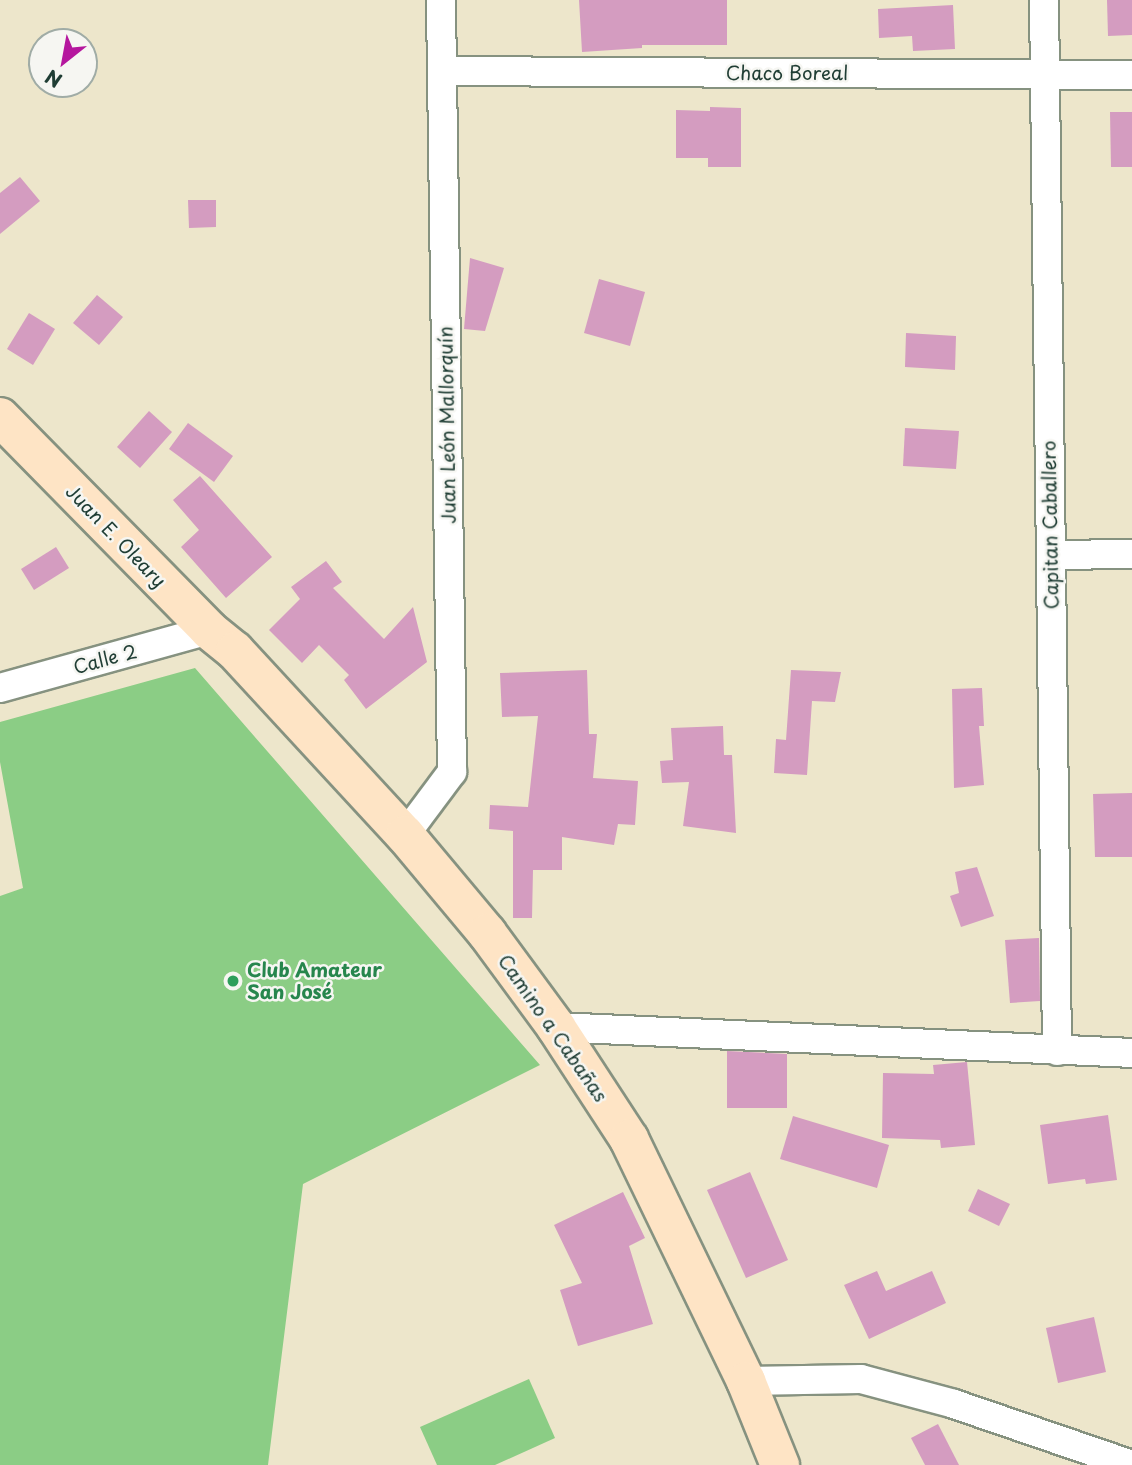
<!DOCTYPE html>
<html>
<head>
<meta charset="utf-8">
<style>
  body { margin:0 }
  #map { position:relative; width:1132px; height:1465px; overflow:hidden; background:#ede6cb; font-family:"Playpen Sans",sans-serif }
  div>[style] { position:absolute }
  .green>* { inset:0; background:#8bcd85 }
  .building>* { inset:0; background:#d49cc0 }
  .roads { filter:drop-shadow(2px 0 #869280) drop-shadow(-2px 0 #869280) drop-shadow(0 2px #869280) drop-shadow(0 -2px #869280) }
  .street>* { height:28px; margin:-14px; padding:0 14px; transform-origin:14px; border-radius:14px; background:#fff }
  .secondary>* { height:38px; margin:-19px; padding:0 19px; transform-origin:19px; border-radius:19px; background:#fee4c5 }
  .dots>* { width:19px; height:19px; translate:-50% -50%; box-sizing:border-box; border:4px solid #f6f6f2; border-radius:50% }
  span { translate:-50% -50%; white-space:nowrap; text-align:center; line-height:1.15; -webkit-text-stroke:5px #f6f6f2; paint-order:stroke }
  .street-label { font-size:19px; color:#1f3d34 }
  .leisure-label { font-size:19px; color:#27864d; font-weight:700 }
  .left { translate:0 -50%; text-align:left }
  .north { position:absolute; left:28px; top:28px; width:70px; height:70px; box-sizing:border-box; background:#f6f6f2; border:2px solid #a0aca6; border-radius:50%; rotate:211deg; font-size:19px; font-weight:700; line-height:28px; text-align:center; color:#1f3d34 }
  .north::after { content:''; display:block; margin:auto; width:24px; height:32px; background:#b5179e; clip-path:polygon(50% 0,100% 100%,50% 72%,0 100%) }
</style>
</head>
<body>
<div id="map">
  <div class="green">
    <i style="clip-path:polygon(195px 668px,540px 1065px,303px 1184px,268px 1465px,0 1465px,0 896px,23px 888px,0 762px,0 722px)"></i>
    <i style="clip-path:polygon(529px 1379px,555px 1438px,495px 1465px,437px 1465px,420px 1427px)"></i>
  </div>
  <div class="building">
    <i style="clip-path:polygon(579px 0,727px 0,727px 45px,642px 45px,642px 48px,582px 52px)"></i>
    <i style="clip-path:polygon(1107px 0,1132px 0,1132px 35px,1108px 36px)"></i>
    <i style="clip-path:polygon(953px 5px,955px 49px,913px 51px,912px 36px,879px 38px,878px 9px)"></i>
    <i style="clip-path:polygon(710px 107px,741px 108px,741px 167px,708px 167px,708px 158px,676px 158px,676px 110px,710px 111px)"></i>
    <i style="clip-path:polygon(1110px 112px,1132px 112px,1132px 167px,1111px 167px)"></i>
    <i style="clip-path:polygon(20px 177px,40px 201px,0 234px,0 193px)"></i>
    <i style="clip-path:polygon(188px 200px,216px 200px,216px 227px,189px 228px)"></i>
    <i style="clip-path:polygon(470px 258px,504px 268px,485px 331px,464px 329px)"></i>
    <i style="clip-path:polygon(599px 279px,645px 292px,630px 346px,584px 333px)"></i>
    <i style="clip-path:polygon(97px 295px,123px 317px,99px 345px,73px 323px)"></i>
    <i style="clip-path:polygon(29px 313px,55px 329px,33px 365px,7px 349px)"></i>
    <i style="clip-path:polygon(906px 333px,956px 336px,955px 370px,905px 367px)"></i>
    <i style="clip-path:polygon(149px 411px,172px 432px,140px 468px,117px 447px)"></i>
    <i style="clip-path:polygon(188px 423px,233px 456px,214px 482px,169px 449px)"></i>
    <i style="clip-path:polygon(905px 428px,959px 431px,956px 469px,903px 466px)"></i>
    <i style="clip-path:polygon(200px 476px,272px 557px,226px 598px,181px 547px,199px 530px,173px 500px)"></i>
    <i style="clip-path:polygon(56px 547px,69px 568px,34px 590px,21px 569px)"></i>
    <i style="clip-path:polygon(326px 561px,342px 582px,333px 588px,384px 639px,413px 607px,427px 662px,366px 709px,344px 680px,349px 675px,319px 645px,302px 663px,269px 630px,300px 599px,291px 587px)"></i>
    <i style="clip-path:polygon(587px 670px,589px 734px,597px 734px,593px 778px,638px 781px,635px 825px,618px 824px,614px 845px,562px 837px,562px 870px,533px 870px,532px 918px,513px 918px,513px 831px,489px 829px,490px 805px,528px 807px,538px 716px,502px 717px,500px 673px)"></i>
    <i style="clip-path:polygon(791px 670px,841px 672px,835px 702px,812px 701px,807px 775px,774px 773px,776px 739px,786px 740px)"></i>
    <i style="clip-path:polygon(982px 688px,984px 726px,979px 726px,984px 785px,954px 788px,952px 689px)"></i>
    <i style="clip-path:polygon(723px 726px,724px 755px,732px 755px,736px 833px,683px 826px,689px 782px,662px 783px,660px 761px,673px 760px,671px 728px)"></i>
    <i style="clip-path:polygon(1132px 793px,1132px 857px,1095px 857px,1093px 794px)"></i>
    <i style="clip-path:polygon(977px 867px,994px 916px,961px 927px,950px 896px,959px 893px,955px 872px)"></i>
    <i style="clip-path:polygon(1039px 938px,1040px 1001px,1010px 1003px,1005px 940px)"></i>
    <i style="clip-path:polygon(727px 1051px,787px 1054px,787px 1108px,727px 1108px)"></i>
    <i style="clip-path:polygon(967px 1062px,975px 1145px,941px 1148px,940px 1140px,882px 1138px,883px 1073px,934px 1074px,933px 1065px)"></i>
    <i style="clip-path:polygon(1108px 1115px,1117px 1180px,1086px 1184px,1085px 1179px,1048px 1184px,1040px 1125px)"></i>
    <i style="clip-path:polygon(793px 1116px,889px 1145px,877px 1188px,780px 1159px)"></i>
    <i style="clip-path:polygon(750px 1172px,788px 1260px,746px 1278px,707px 1190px)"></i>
    <i style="clip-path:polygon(978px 1189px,1010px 1204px,999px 1226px,968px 1211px)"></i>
    <i style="clip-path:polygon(623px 1192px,645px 1238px,629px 1246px,653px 1324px,578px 1346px,560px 1290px,582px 1283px,554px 1225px)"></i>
    <i style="clip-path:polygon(877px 1271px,886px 1291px,932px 1271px,946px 1303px,869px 1339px,844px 1285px)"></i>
    <i style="clip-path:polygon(1094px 1317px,1106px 1372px,1058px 1383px,1046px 1328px)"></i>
    <i style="clip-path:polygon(938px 1424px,959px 1465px,925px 1465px,911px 1438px)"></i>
  </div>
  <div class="roads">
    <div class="street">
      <i style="left:1044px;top:0;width:1051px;rotate:89.29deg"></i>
      <i style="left:442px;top:71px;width:690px;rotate:0.33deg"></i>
      <i style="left:1051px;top:555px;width:81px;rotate:-0.7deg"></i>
      <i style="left:0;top:688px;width:217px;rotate:-15.5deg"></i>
      <i style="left:405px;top:835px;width:79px;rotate:-53.3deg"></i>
      <i style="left:452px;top:772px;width:772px;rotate:-90.82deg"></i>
      <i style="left:556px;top:1027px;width:577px;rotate:2.58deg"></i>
      <i style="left:746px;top:1381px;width:115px;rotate:-1deg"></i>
      <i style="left:861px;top:1379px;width:96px;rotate:15deg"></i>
      <i style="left:954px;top:1404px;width:188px;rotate:18.9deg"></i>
    </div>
    <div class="secondary">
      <i style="left:0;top:417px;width:298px;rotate:45.5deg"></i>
      <i style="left:209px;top:630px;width:33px;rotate:39deg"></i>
      <i style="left:235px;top:651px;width:251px;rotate:47.3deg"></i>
      <i style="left:405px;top:835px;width:128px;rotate:50.1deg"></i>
      <i style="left:487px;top:933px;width:117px;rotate:53.7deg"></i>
      <i style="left:556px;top:1027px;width:134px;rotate:56.9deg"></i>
      <i style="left:629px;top:1139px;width:269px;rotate:64.2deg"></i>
      <i style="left:746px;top:1381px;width:91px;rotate:68deg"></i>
    </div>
  </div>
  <div class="dots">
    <i style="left:233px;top:981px;background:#2e9e5b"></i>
  </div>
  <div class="street-label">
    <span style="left:787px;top:73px">Chaco Boreal</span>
    <span style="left:447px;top:425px;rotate:-91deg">Juan León Mallorquín</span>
    <span style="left:1050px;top:525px;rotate:-91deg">Capitan Caballero</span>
    <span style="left:116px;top:536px;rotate:46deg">Juan E. Oleary</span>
    <span style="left:105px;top:659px;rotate:-15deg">Calle 2</span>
    <span style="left:553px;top:1028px;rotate:55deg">Camino a Cabañas</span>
  </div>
  <div class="leisure-label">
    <span class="left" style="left:247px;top:981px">Club Amateur<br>San José</span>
  </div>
  <div class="north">N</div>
</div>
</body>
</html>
